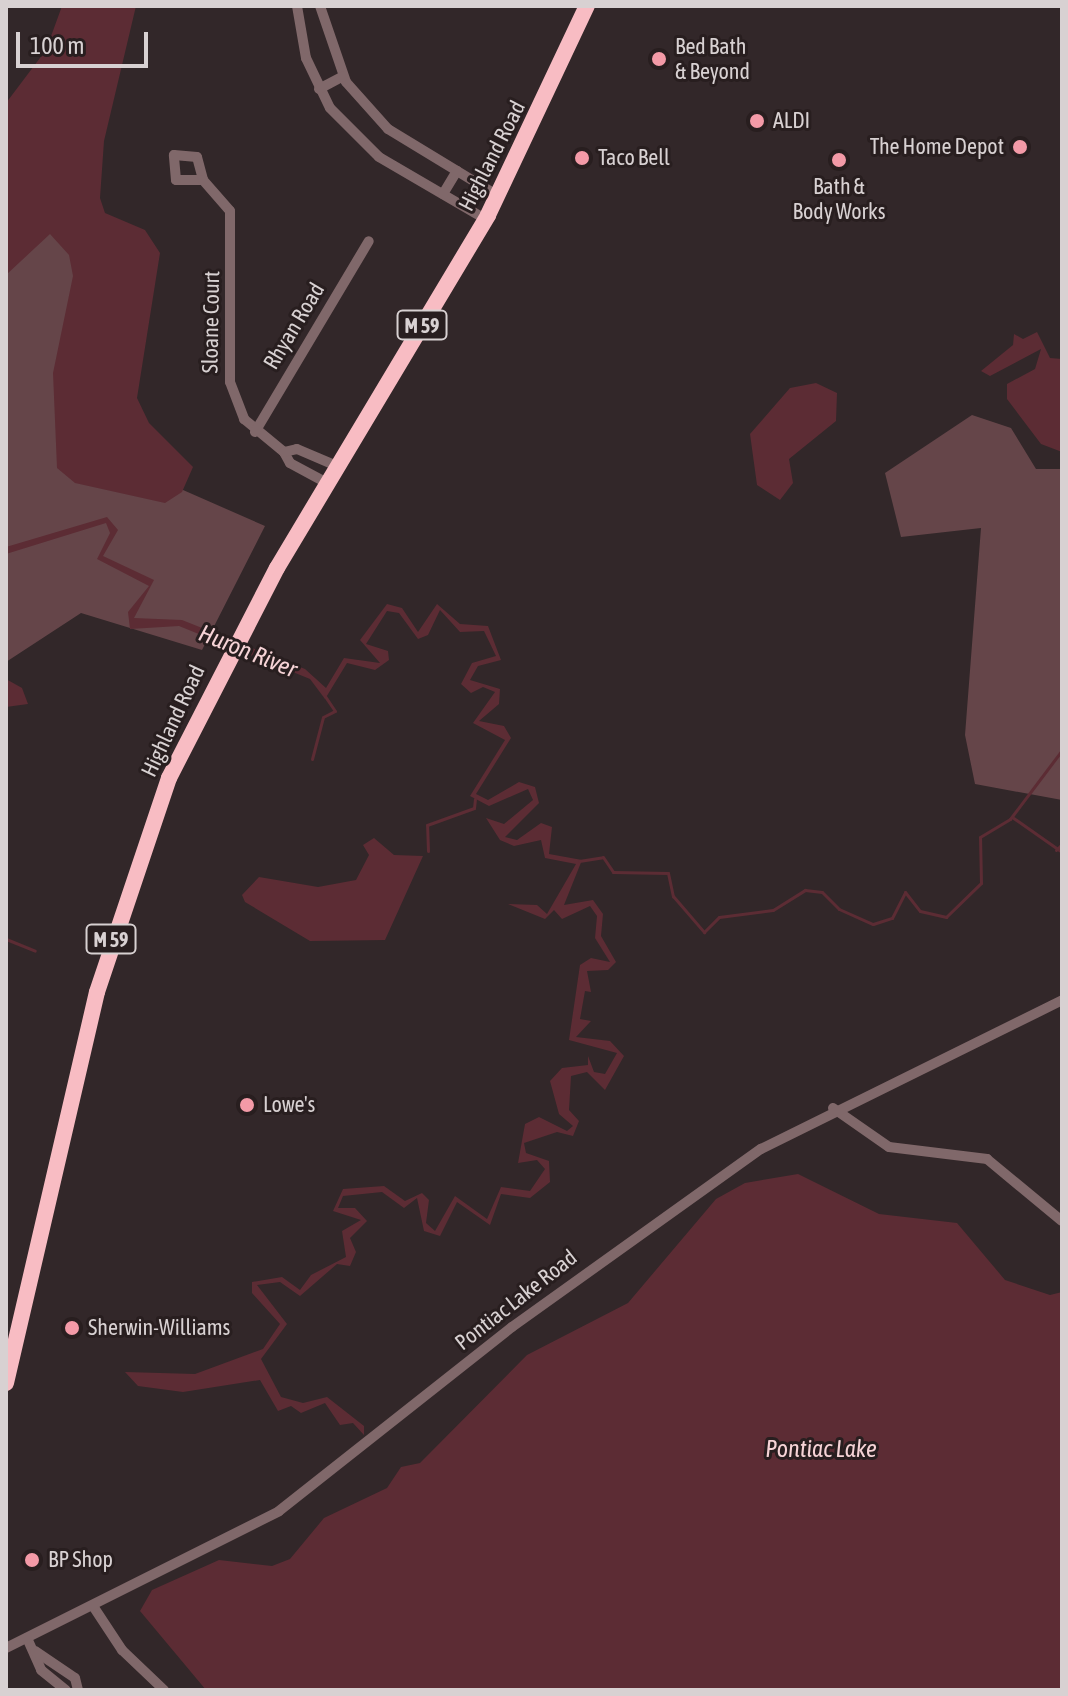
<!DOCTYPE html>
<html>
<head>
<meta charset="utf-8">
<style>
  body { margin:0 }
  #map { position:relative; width:1068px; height:1696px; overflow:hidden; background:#322729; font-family:"Asap Condensed",sans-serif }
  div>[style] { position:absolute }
  .green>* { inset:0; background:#654549 }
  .water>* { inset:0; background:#5c2c34 }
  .stream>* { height:3px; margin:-1.5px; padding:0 1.5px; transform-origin:1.5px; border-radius:1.5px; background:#5c2c34 }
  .minor>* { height:10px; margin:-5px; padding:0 5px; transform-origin:5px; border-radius:5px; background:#80686a }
  .highway>* { height:16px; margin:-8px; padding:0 8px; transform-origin:8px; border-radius:8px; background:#f8bcc3 }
  .dots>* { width:22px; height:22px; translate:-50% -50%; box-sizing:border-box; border:4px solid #281e1f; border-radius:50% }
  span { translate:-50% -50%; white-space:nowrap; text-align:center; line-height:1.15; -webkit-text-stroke:6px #281e1f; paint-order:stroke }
  .shield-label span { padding:2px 6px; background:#281e1f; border:2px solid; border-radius:6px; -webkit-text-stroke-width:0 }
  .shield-label { font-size:20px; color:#d8d1d2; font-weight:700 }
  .poi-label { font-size:22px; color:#d8d1d2 }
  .left { translate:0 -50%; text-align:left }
  .right { translate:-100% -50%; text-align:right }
  .street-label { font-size:22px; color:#d8d1d2 }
  .water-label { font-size:24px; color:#f6d3d6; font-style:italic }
  .frame { position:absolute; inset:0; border:8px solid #d8d1d2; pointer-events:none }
  .scale { position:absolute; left:16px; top:32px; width:132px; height:36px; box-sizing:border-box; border:4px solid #d8d1d2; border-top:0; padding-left:10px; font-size:24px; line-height:28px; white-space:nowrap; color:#d8d1d2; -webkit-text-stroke:6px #281e1f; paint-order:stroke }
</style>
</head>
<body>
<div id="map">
  <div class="green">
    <i style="clip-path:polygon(6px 160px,89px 260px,67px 439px,265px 526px,202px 650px,81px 613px,6px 662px)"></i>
    <i style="clip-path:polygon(972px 415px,1011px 428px,1036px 469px,1062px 469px,1062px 800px,975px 784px,965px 735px,981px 528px,901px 537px,885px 473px)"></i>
  </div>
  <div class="water">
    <i style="clip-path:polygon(62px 6px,136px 6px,104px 141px,100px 198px,105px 213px,145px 230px,160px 253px,137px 398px,149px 423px,193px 467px,182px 492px,165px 503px,75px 483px,57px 468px,53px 373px,73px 276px,69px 255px,50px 234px,6px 275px,6px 103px,46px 50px)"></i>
    <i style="clip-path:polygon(1037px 332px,1050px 358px,1062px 359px,1062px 452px,1041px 444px,1007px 399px,1007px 384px,1035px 369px,1041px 349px,990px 376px,981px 371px,1013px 345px,1014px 334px,1023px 339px)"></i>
    <i style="clip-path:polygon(816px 383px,837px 393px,836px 421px,789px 459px,793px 483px,780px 500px,757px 485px,750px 434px,790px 388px)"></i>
    <i style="clip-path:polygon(107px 517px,118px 530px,103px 556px,154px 580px,134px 618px,182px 620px,305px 669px,326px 688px,344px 658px,380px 663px,360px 640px,387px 604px,402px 608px,418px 632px,437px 604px,460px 624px,488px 626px,501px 660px,478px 666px,470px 680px,500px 689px,499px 704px,479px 721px,504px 726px,511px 738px,476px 794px,488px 800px,519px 782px,535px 787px,539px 803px,505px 837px,517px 840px,541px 823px,552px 827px,549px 854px,582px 860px,564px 905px,593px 900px,603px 914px,601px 936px,616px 962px,608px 970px,587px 971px,591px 992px,585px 991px,580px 1019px,591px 1021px,576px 1037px,610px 1041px,624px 1056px,605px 1090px,587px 1072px,571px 1076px,569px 1110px,579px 1121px,573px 1136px,557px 1132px,524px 1143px,526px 1153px,549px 1161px,550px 1182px,530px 1198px,501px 1194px,490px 1225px,457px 1202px,440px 1236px,424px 1231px,417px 1198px,404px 1208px,382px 1192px,343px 1196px,338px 1208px,355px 1208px,367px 1221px,350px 1238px,356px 1252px,350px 1266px,337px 1264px,300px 1296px,280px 1282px,257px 1285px,287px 1324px,261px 1359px,281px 1397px,303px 1403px,327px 1397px,364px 1426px,364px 1435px,353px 1423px,340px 1425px,325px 1403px,301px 1413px,291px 1406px,278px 1411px,260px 1380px,183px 1392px,138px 1386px,125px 1372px,195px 1374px,263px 1349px,280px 1324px,252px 1293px,252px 1282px,282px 1277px,300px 1290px,311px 1275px,346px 1257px,342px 1231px,361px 1220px,333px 1211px,343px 1189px,384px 1186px,405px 1201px,422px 1193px,429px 1200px,426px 1223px,435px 1231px,455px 1196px,487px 1219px,501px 1187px,530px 1191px,545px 1169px,537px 1160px,518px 1163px,525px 1124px,539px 1117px,567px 1131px,573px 1126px,559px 1114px,550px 1081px,562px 1068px,588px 1065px,588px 1056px,594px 1072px,605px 1074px,617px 1053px,569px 1040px,580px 965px,591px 958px,610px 962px,595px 938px,597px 916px,590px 906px,562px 919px,554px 910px,545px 919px,508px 904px,537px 905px,547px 914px,576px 864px,545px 858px,541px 840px,514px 846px,500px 840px,486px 818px,504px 824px,533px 800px,528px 789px,489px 806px,470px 796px,505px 740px,473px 723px,495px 692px,483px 687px,471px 693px,461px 684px,472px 663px,496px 656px,484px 631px,460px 632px,440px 610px,428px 635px,418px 639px,399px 613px,387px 611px,366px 644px,388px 651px,389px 660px,375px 670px,347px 663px,325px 699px,310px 679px,179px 626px,130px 629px,128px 612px,149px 586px,97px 559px,110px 533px,106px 523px,6px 554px,6px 547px)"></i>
    <i style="clip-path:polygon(6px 679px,22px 688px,28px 704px,6px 707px)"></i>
    <i style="clip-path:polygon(374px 838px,394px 855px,423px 856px,385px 940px,310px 941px,245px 902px,242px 895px,259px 877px,318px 887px,356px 880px,369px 855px,363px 845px)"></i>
    <i style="clip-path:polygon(798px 1174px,879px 1214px,957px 1223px,1005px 1280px,1050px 1295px,1062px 1292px,1062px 1690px,206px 1690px,140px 1611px,152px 1590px,219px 1560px,272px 1566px,290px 1559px,324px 1518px,387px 1488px,401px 1467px,420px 1463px,527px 1355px,628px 1303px,716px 1199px,745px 1183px)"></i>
  </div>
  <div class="stream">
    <i style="left:312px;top:759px;width:43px;rotate:-75.3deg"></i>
    <i style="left:323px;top:717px;width:13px;rotate:-27deg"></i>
    <i style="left:335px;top:711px;width:18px;rotate:-124deg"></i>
    <i style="left:1012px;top:817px;width:61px;rotate:35deg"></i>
    <i style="left:1056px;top:850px;width:8px;rotate:-45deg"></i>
    <i style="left:428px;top:851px;width:26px;rotate:-92deg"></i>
    <i style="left:427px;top:825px;width:50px;rotate:-19.9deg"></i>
    <i style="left:474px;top:808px;width:9px;rotate:-84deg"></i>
    <i style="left:579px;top:861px;width:24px;rotate:-9deg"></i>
    <i style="left:603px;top:857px;width:18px;rotate:56deg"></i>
    <i style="left:613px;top:872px;width:55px;rotate:1deg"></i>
    <i style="left:668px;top:873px;width:24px;rotate:78deg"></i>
    <i style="left:673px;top:896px;width:48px;rotate:49.3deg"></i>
    <i style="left:704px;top:932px;width:21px;rotate:-45deg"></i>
    <i style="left:719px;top:917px;width:54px;rotate:-7.4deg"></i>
    <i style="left:773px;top:910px;width:38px;rotate:-32deg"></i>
    <i style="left:805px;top:890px;width:17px;rotate:7deg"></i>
    <i style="left:822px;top:892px;width:24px;rotate:45deg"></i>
    <i style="left:839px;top:909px;width:37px;rotate:24deg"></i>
    <i style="left:873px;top:924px;width:20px;rotate:-18deg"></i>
    <i style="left:892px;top:918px;width:29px;rotate:-63deg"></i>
    <i style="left:905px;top:892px;width:24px;rotate:52deg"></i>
    <i style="left:920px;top:911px;width:27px;rotate:13deg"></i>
    <i style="left:946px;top:917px;width:49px;rotate:-44.2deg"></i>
    <i style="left:981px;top:883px;width:46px;rotate:-91.2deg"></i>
    <i style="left:980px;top:837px;width:35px;rotate:-31deg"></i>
    <i style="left:1010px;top:819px;width:86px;rotate:-53deg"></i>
    <i style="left:6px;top:939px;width:31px;rotate:22deg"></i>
  </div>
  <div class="minor">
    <i style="left:297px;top:6px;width:53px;rotate:80.2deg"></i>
    <i style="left:306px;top:58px;width:55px;rotate:64.4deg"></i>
    <i style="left:330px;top:108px;width:69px;rotate:45deg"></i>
    <i style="left:379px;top:157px;width:123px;rotate:30.3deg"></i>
    <i style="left:320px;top:6px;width:80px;rotate:71.1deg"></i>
    <i style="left:346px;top:82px;width:63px;rotate:48.2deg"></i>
    <i style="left:388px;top:129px;width:129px;rotate:31.3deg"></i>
    <i style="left:319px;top:89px;width:27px;rotate:-28deg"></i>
    <i style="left:203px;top:180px;width:27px;rotate:180deg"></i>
    <i style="left:176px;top:180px;width:25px;rotate:-95deg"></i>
    <i style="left:174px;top:155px;width:23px;rotate:5deg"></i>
    <i style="left:197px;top:157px;width:24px;rotate:75deg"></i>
    <i style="left:203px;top:180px;width:41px;rotate:48.9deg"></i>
    <i style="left:230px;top:211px;width:171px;rotate:90deg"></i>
    <i style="left:230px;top:382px;width:40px;rotate:69deg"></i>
    <i style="left:244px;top:419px;width:52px;rotate:39.5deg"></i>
    <i style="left:443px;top:194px;width:27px;rotate:-59deg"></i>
    <i style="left:255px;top:432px;width:222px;rotate:-59.2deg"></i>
    <i style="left:327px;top:483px;width:42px;rotate:-151.6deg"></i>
    <i style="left:290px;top:463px;width:13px;rotate:-119deg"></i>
    <i style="left:284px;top:452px;width:13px;rotate:-13deg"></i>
    <i style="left:297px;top:449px;width:43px;rotate:23deg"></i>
    <i style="left:833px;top:1108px;width:68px;rotate:34.9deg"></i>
    <i style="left:889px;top:1147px;width:99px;rotate:7deg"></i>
    <i style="left:987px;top:1159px;width:97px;rotate:39.6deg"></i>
    <i style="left:93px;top:1606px;width:53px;rotate:56.6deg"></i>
    <i style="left:122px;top:1650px;width:58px;rotate:43.6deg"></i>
    <i style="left:27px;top:1638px;width:35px;rotate:66deg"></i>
    <i style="left:41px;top:1670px;width:32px;rotate:39deg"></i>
    <i style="left:6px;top:1648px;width:305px;rotate:-26.6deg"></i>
    <i style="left:279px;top:1511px;width:297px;rotate:-38.3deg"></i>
    <i style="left:512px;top:1327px;width:306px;rotate:-35.6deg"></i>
    <i style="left:761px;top:1149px;width:336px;rotate:-26.3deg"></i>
    <i style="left:35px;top:1651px;width:48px;rotate:34deg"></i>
    <i style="left:75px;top:1678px;width:12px;rotate:76deg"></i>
  </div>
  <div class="highway">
    <i style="left:6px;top:1383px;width:401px;rotate:-76.9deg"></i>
    <i style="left:97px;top:992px;width:226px;rotate:-71.4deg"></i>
    <i style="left:169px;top:778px;width:236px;rotate:-62.8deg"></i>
    <i style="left:277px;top:568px;width:411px;rotate:-59.1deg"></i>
    <i style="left:488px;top:215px;width:231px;rotate:-64.7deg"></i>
  </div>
  <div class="dots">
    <i style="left:659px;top:59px;background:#f39aa7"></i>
    <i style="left:757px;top:121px;background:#f39aa7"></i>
    <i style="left:1020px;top:147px;background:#f39aa7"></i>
    <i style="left:582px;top:158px;background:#f39aa7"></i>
    <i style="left:839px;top:160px;background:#f39aa7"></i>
    <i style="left:247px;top:1105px;background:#f39aa7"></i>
    <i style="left:72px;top:1328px;background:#f39aa7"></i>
    <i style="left:32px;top:1560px;background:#f39aa7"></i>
  </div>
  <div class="shield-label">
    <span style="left:422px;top:325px">M 59</span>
    <span style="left:111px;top:939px">M 59</span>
  </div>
  <div class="poi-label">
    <span class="left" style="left:675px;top:59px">Bed Bath<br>&amp; Beyond</span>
    <span class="left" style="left:773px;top:121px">ALDI</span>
    <span class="right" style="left:1004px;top:147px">The Home Depot</span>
    <span class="left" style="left:598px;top:158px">Taco Bell</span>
    <span style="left:839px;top:199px">Bath &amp;<br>Body Works</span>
    <span class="left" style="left:263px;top:1105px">Lowe's</span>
    <span class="left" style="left:88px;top:1328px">Sherwin-Williams</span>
    <span class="left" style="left:48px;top:1560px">BP Shop</span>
  </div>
  <div class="street-label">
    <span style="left:492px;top:156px;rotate:-63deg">Highland Road</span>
    <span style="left:211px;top:322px;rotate:-89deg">Sloane Court</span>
    <span style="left:294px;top:326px;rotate:-59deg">Rhyan Road</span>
    <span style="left:173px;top:721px;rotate:-65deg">Highland Road</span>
    <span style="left:516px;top:1300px;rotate:-38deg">Pontiac Lake Road</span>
  </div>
  <div class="water-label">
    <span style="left:248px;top:651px;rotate:22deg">Huron River</span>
    <span style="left:821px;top:1449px">Pontiac Lake</span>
  </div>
  <div class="frame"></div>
  <div class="scale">100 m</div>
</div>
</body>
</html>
